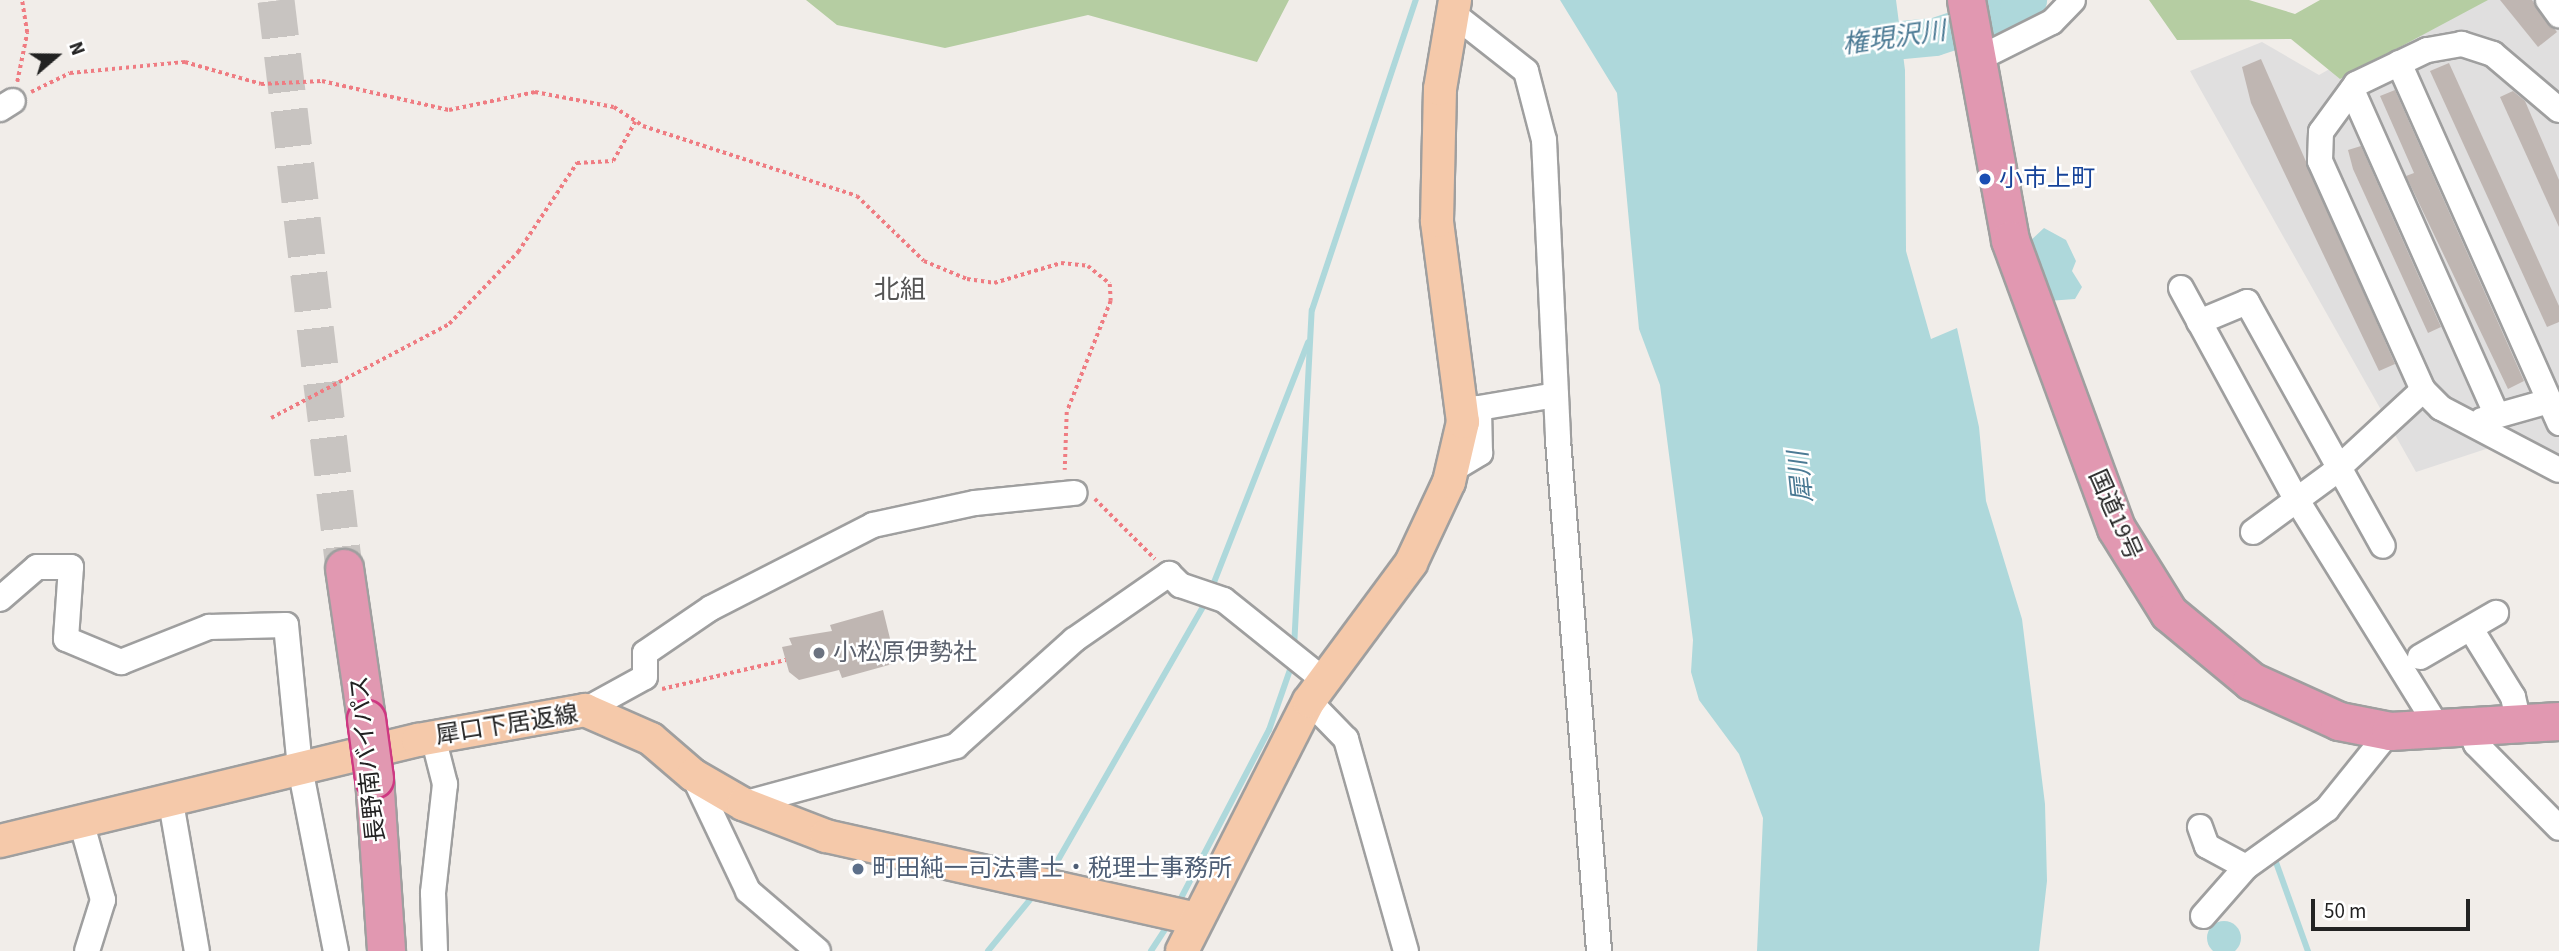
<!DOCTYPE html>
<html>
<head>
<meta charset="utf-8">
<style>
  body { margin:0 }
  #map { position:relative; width:2559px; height:951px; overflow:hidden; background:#f1ede9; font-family:"Source Sans 3","Noto Sans JP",sans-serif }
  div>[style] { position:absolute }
  .residential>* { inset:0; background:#e0dfdf }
  .forest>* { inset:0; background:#b5cda2 }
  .water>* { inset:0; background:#aed8db }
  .round { border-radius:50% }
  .stream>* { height:6px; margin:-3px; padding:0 3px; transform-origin:3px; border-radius:3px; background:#aed8db }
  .river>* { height:38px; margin:-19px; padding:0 19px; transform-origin:19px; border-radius:19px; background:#aed8db }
  .building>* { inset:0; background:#bfb6b2 }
  .highway-tunnel>* { height:37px; margin-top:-18.5px; transform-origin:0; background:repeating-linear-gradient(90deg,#c8c4c1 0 37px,transparent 0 55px) }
  .path>* { height:3.5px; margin-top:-1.75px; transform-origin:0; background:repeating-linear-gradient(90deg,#ef7c82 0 3.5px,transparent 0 7px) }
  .roads { filter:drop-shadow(2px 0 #9f9f9f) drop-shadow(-2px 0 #9f9f9f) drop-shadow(0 2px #9f9f9f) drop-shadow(0 -2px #9f9f9f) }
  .minor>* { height:24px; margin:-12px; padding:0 12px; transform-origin:12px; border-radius:12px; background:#fff }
  .major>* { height:32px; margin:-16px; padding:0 16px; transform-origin:16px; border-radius:16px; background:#f5c9aa }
  .highway>* { height:37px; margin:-18.5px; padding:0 18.5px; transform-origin:18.5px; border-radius:18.5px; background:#e198b1 }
  .bridges { filter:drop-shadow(2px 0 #ce3882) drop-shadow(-2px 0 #ce3882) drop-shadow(0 2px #ce3882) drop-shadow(0 -2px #ce3882) }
  .highway-bridge>* { height:37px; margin:-18.5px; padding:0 18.5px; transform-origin:18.5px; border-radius:18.5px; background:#e198b1 }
  .dots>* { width:19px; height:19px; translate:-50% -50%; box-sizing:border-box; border:4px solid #fff; border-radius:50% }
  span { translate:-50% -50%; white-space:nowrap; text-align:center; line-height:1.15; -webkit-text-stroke:5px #fff; paint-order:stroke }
  .transit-label { font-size:24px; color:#164399 }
  .left { translate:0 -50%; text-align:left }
  .street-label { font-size:24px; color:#222 }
  .worship-label { font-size:24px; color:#5b616d }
  .service-label { font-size:24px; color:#4e5e75 }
  .water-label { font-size:26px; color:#4b7a94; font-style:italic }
  .neighbourhood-label { font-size:26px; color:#555 }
  .north { position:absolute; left:21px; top:21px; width:70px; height:70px; -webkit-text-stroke:5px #fff; paint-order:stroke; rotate:70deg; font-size:19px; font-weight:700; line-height:28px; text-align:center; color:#222 }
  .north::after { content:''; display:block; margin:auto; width:24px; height:32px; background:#222; clip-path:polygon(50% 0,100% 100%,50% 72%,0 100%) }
  .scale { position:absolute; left:2311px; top:899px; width:159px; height:32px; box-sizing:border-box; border:4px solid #222; border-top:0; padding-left:9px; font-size:21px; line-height:24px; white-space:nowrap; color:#222; -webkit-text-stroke:5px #fff; paint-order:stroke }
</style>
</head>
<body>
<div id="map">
  <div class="residential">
    <i style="clip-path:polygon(2451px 0,2559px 0,2559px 477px,2489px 448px,2416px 472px,2190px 71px,2262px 42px,2319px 75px)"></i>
  </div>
  <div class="forest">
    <i style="clip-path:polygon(806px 0,1289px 0,1257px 62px,1088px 15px,945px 48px,837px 25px)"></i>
    <i style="clip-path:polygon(2149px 0,2249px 0,2295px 14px,2320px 0,2488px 0,2340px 79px,2291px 39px,2177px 40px)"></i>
  </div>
  <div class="water">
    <i style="clip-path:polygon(1560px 0,1896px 0,1905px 70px,1906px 251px,1931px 339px,1957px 328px,1979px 427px,1986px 501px,2022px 619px,2045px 804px,2047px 881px,2039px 951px,1757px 951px,1763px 818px,1739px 754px,1699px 700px,1691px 672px,1693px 640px,1660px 385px,1639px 329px,1617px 93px)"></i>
    <i style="clip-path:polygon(2044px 228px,2066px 240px,2076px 261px,2072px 271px,2082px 287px,2075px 299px,2048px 301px,2030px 241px)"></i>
    <i class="round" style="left:2207px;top:921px;width:34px;height:34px"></i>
  </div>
  <div class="stream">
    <i style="left:1211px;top:590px;width:266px;rotate:-68.6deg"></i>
    <i style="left:1294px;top:648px;width:338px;rotate:-87deg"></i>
    <i style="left:1312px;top:310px;width:327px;rotate:-71.5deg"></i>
    <i style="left:2273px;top:854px;width:103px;rotate:70.2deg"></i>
    <i style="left:1050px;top:874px;width:316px;rotate:-60.2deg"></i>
    <i style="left:1180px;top:900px;width:192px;rotate:-62.4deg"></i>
    <i style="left:1269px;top:730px;width:70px;rotate:-70.8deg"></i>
    <i style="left:988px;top:951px;width:71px;rotate:-50.7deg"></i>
    <i style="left:1151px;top:951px;width:27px;rotate:-57deg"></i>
  </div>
  <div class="river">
    <i style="left:1850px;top:45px;width:85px;rotate:-5.4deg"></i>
    <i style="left:1935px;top:37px;width:89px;rotate:-18.4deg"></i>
    <i style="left:2019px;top:9px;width:13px;rotate:-45deg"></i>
  </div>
  <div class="building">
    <i style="clip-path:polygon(2500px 0,2532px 0,2557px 32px,2538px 47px)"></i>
    <i style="clip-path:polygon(2261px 59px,2395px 364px,2379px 371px,2251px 103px,2242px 67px)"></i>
    <i style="clip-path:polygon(2449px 63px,2559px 306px,2559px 322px,2547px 327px,2430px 71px)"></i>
    <i style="clip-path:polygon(2395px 90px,2524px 381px,2508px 389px,2406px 176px,2414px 173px,2380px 96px)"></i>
    <i style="clip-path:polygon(2513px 91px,2525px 101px,2559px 180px,2559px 227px,2500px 97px)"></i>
    <i style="clip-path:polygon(2361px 146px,2441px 327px,2428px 333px,2353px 169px,2348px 150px)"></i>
    <i style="clip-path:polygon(883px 610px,896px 663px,842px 678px,839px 670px,799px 680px,789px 672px,782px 647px,792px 645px,789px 638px,832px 631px,830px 625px)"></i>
  </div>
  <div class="highway-tunnel">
    <i style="left:276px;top:0;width:572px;rotate:83.17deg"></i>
  </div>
  <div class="path">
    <i style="left:17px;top:82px;width:50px;rotate:-78.5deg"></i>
    <i style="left:27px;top:33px;width:33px;rotate:-99deg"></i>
    <i style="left:31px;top:92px;width:43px;rotate:-26deg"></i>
    <i style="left:70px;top:73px;width:116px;rotate:-5.5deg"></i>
    <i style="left:185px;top:62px;width:79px;rotate:16.1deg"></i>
    <i style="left:261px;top:84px;width:61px;rotate:-2.8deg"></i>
    <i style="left:322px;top:81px;width:130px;rotate:12.9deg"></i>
    <i style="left:449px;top:110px;width:88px;rotate:-11.8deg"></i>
    <i style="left:535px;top:92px;width:80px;rotate:10.8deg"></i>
    <i style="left:614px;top:107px;width:35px;rotate:33deg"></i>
    <i style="left:643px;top:126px;width:225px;rotate:18.1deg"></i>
    <i style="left:857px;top:196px;width:93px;rotate:44.1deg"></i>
    <i style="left:924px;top:261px;width:47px;rotate:22.7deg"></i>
    <i style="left:967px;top:279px;width:27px;rotate:8deg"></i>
    <i style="left:994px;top:283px;width:70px;rotate:-16.6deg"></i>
    <i style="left:1061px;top:263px;width:27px;rotate:6deg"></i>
    <i style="left:1088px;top:266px;width:28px;rotate:39deg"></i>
    <i style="left:1110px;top:284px;width:17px;rotate:87deg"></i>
    <i style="left:1111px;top:301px;width:119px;rotate:111.6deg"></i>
    <i style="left:1067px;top:412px;width:58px;rotate:92deg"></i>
    <i style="left:271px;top:418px;width:201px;rotate:-27.8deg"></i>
    <i style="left:449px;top:324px;width:100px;rotate:-46.2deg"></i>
    <i style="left:518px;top:252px;width:107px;rotate:-56.5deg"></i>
    <i style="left:577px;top:163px;width:36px;rotate:-3deg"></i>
    <i style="left:613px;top:161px;width:45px;rotate:-60.6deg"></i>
    <i style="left:1095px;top:499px;width:85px;rotate:45deg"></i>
    <i style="left:662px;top:689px;width:127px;rotate:-13.2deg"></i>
  </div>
  <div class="roads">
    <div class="minor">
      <i style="left:2548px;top:0;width:19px;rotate:54deg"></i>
      <i style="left:1456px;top:16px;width:89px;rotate:38.2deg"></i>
      <i style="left:1526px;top:71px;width:71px;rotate:75.4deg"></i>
      <i style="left:1544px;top:140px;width:300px;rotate:87.3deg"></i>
      <i style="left:1558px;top:440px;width:513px;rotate:85.41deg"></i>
      <i style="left:1974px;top:61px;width:87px;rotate:-26.6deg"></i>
      <i style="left:2052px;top:22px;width:30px;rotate:-46deg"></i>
      <i style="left:2399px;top:63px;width:394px;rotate:66deg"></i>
      <i style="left:2352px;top:90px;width:355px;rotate:66deg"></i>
      <i style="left:0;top:109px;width:15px;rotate:-32deg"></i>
      <i style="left:2559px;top:110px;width:87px;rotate:-139.7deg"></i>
      <i style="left:2493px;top:54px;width:33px;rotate:-162deg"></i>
      <i style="left:2462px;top:44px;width:36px;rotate:170deg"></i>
      <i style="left:2427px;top:50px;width:79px;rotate:154.4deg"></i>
      <i style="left:2356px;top:84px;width:59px;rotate:126.1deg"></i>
      <i style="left:2321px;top:132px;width:29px;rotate:92deg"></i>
      <i style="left:2320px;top:161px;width:251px;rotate:65.8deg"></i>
      <i style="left:2423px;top:390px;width:25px;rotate:45deg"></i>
      <i style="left:2441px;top:408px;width:133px;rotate:27.7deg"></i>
      <i style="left:2181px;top:288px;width:238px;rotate:61.4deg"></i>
      <i style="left:2295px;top:497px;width:258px;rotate:58.2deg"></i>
      <i style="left:2199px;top:322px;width:52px;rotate:-22.6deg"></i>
      <i style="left:2247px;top:302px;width:279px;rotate:60.9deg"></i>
      <i style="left:2482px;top:420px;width:70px;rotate:-15.8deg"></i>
      <i style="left:1452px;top:470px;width:33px;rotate:-31deg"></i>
      <i style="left:1480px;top:453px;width:45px;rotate:-91.3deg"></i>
      <i style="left:1479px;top:408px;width:78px;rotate:-9.6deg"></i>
      <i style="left:2253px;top:532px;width:98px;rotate:-36.3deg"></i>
      <i style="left:2332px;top:474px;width:124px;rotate:-42.7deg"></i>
      <i style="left:0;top:599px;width:49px;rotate:-40.9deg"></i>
      <i style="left:37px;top:567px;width:34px"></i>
      <i style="left:71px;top:567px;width:72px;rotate:94deg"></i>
      <i style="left:66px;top:639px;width:60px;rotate:22.7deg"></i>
      <i style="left:121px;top:662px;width:95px;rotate:-21.7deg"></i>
      <i style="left:209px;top:627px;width:77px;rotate:-1.5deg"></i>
      <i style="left:286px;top:625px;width:144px;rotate:84.4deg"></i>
      <i style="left:300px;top:768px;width:187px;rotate:78.9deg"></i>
      <i style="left:2471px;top:629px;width:80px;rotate:58.3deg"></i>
      <i style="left:2513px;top:697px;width:27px;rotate:77deg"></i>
      <i style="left:2420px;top:657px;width:88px;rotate:-30.1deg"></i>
      <i style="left:1309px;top:701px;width:53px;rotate:45.8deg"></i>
      <i style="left:1346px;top:739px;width:220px;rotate:74.2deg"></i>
      <i style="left:585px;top:710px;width:68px;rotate:-28.8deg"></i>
      <i style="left:645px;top:677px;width:24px;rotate:-90deg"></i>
      <i style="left:645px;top:653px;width:80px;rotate:-34.3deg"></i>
      <i style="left:711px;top:608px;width:182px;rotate:-27.1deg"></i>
      <i style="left:873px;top:525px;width:104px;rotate:-12.2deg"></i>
      <i style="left:975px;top:503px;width:100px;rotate:-5.8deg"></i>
      <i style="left:2468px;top:728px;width:18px;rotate:63deg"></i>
      <i style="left:2476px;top:744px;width:118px;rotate:45.3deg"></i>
      <i style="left:433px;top:737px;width:49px;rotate:75.7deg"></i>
      <i style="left:445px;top:784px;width:110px;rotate:96.3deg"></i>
      <i style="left:433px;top:893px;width:58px;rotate:88deg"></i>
      <i style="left:693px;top:775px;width:128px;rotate:64.6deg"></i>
      <i style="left:748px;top:891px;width:92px;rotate:40.6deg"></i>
      <i style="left:170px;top:797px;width:156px;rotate:80.1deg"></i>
      <i style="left:743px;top:804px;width:221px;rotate:-15.2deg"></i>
      <i style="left:956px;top:746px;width:159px;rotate:-41.9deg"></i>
      <i style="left:1074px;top:640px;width:116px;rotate:-34.8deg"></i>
      <i style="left:1169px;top:574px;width:16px;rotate:45deg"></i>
      <i style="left:1180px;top:585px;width:46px;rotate:18.8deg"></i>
      <i style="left:1224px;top:600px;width:128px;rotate:38.7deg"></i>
      <i style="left:81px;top:821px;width:82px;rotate:74.4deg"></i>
      <i style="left:103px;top:900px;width:53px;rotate:107.4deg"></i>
      <i style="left:2200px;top:827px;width:20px;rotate:70deg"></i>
      <i style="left:2207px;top:846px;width:44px;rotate:28.3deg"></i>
      <i style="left:2203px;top:916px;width:65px;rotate:-48.7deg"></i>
      <i style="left:2246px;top:867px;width:100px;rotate:-35.6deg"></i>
      <i style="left:2327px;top:809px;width:100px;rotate:-51.1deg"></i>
    </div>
    <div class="major">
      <i style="left:0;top:841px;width:430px;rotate:-13.6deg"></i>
      <i style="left:418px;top:740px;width:170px;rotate:-10.2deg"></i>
      <i style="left:585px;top:710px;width:72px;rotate:23.7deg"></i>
      <i style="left:651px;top:739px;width:55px;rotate:40.6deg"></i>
      <i style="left:693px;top:775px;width:58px;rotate:30.1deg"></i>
      <i style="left:743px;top:804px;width:89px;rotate:21.1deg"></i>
      <i style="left:826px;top:836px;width:376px;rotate:12.6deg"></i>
      <i style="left:1182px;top:951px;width:280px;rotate:-63.1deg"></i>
      <i style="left:1309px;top:701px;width:172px;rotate:-53.5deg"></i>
      <i style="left:1411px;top:563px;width:89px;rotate:-64.9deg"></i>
      <i style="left:1449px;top:482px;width:62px;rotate:-76.9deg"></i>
      <i style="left:1463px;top:422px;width:203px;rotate:-97.4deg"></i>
      <i style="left:1437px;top:221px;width:132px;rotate:-88.7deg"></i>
      <i style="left:1440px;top:89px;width:90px;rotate:-80.4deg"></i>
    </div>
    <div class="highway">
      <i style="left:1966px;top:0;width:244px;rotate:79.6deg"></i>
      <i style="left:2010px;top:240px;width:307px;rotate:69.8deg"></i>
      <i style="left:2116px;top:528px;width:100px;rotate:58.1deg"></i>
      <i style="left:2169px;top:613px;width:107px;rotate:39.7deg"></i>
      <i style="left:2251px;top:681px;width:97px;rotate:24.4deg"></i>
      <i style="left:2339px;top:721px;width:52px;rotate:11.1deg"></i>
      <i style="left:2390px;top:731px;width:169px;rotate:-3.4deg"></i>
      <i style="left:344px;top:568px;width:153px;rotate:81.7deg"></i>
      <i style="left:374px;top:778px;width:173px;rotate:86deg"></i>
    </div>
  </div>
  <div class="bridges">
    <div class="highway-bridge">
      <i style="left:366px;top:719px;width:60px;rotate:82.3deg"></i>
    </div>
  </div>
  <div class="dots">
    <i style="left:1985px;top:179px;background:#1a4fb4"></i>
    <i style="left:819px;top:653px;background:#6b7280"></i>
    <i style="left:858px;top:869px;background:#5c6f8a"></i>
  </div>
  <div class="transit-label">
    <span class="left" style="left:1999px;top:179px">小市上町</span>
  </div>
  <div class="street-label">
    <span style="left:2115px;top:515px;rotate:66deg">国道19号</span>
    <span style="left:507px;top:725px;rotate:-9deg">犀口下居返線</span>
    <span style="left:368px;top:759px;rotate:-96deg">長野南バイパス</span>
  </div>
  <div class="worship-label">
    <span class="left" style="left:833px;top:653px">小松原伊勢社</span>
  </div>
  <div class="service-label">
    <span class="left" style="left:872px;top:869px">町田純一司法書士・税理士事務所</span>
  </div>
  <div class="water-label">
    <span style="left:1894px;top:38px;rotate:-8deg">権現沢川</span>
    <span style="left:1801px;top:477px;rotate:-96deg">犀川</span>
  </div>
  <div class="neighbourhood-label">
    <span style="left:900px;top:290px">北組</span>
  </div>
  <div class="north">N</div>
  <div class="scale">50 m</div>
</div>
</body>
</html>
